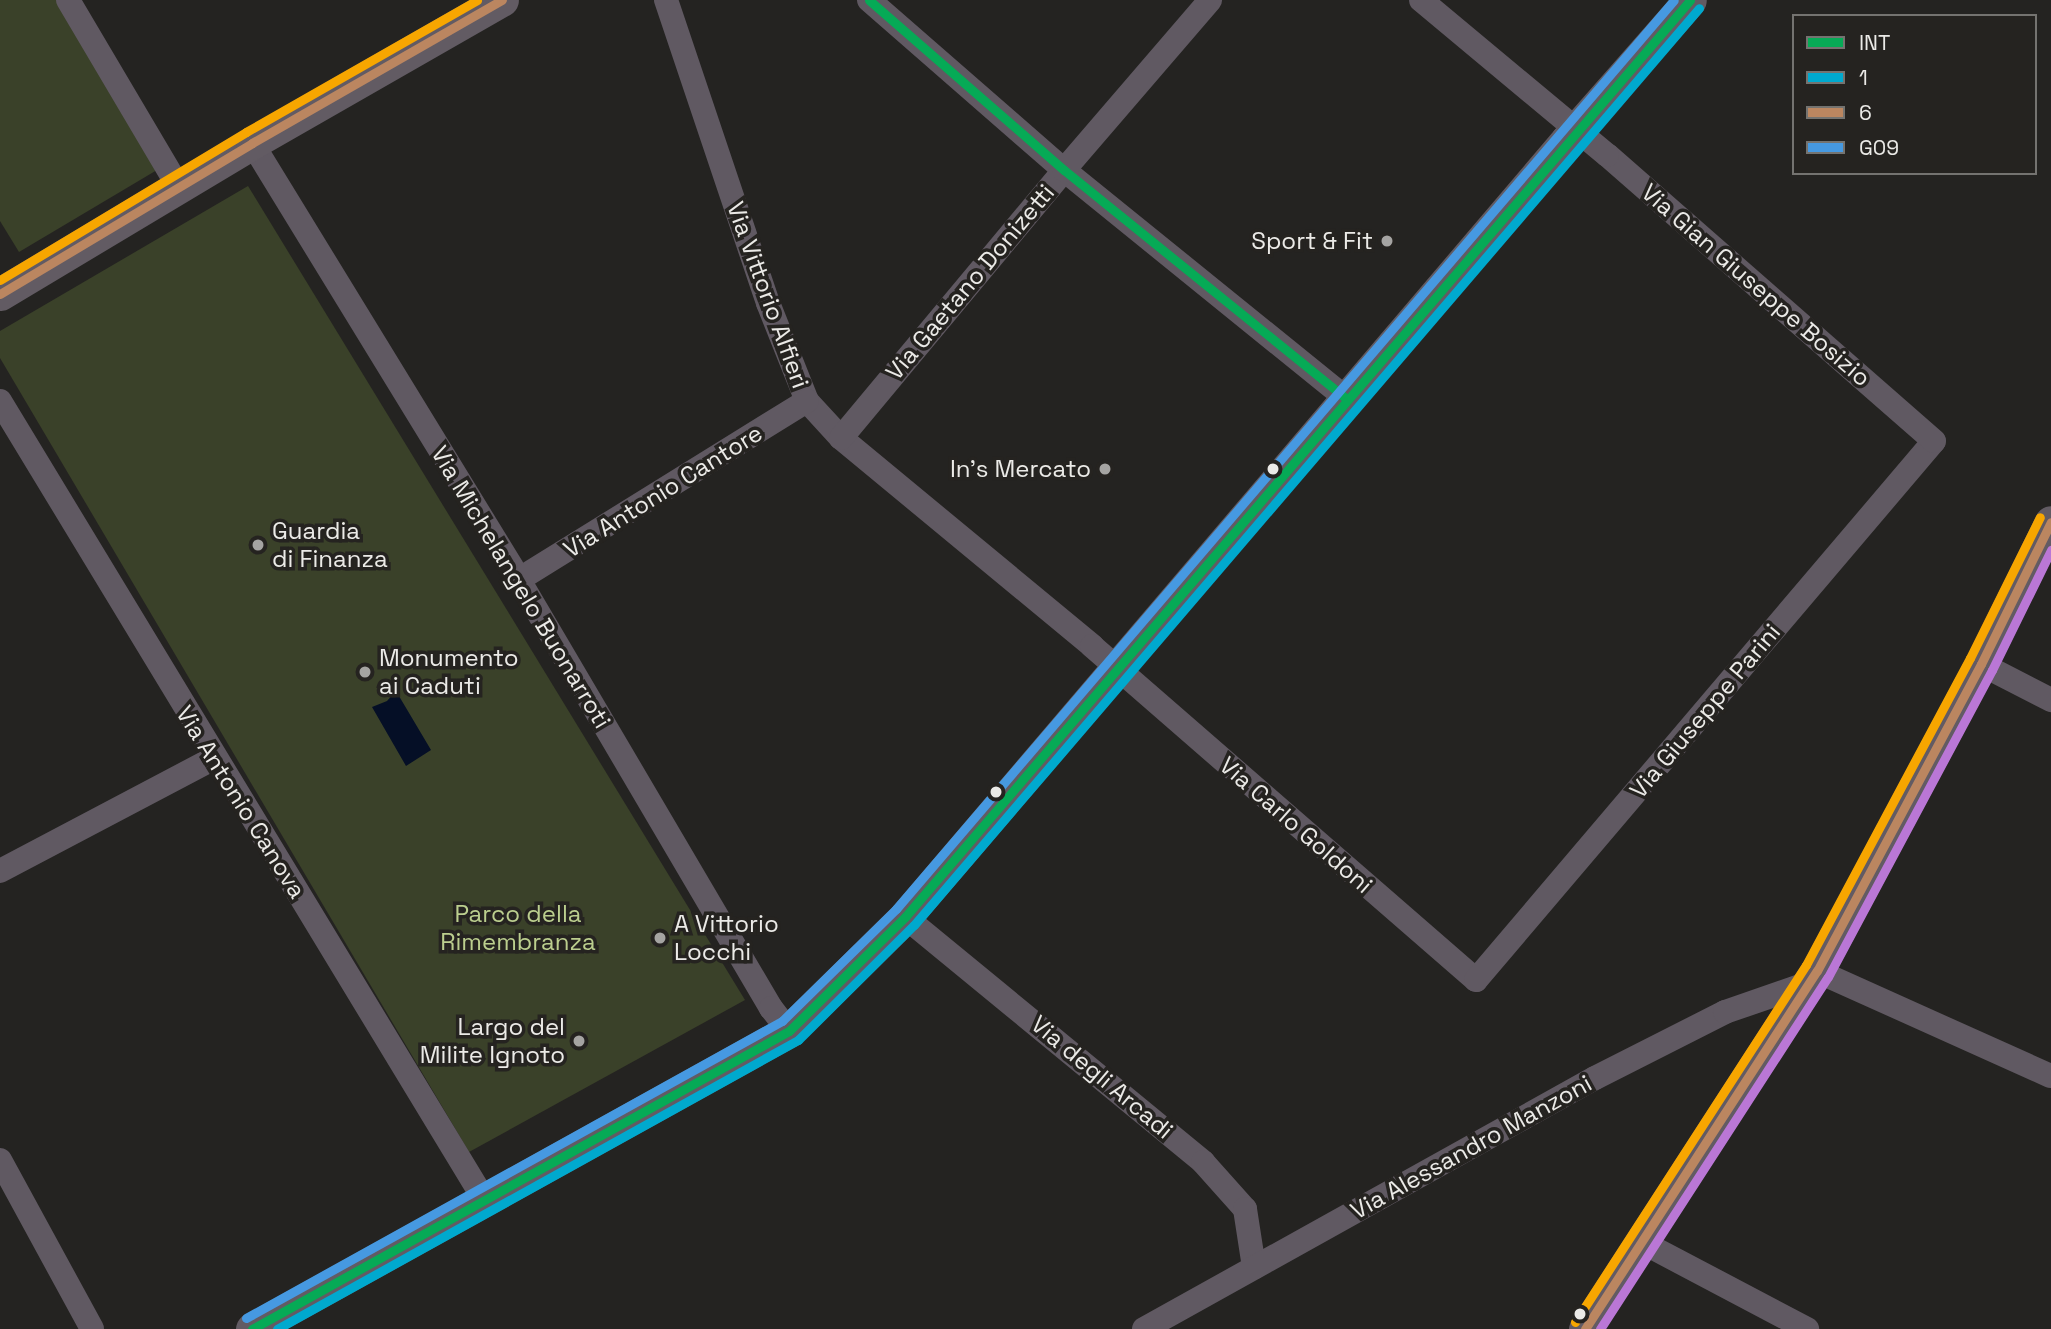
<!DOCTYPE html>
<html>
<head>
<meta charset="utf-8">
<style>
  body { margin:0 }
  #map { position:relative; width:2051px; height:1329px; overflow:hidden; background:#242321; font-family:"Space Grotesk",sans-serif }
  div>[style] { position:absolute }
  .green>* { inset:0; background:#3a4129 }
  .water>* { inset:0; background:#050f26 }
  .street>* { height:24px; margin:-12px; padding:0 12px; transform-origin:12px; border-radius:12px; background:#605962 }
  .secondary>* { height:33px; margin:-16.5px; padding:0 16.5px; transform-origin:16.5px; border-radius:16.5px; background:#625b63 }
  .bus-1>* { height:9px; margin:-4.5px; padding:0 4.5px; transform-origin:4.5px; border-radius:4.5px; background:#06aa56 }
  .bus-2>* { height:9px; margin:-4.5px; padding:0 4.5px; transform-origin:4.5px; border-radius:4.5px; background:#00a9ce }
  .bus-3>* { height:9px; margin:-4.5px; padding:0 4.5px; transform-origin:4.5px; border-radius:4.5px; background:#bb8660 }
  .bus-4>* { height:9px; margin:-4.5px; padding:0 4.5px; transform-origin:4.5px; border-radius:4.5px; background:#4699e1 }
  .bus-5>* { height:9px; margin:-4.5px; padding:0 4.5px; transform-origin:4.5px; border-radius:4.5px; background:#ba77d6 }
  .bus-6>* { height:9px; margin:-4.5px; padding:0 4.5px; transform-origin:4.5px; border-radius:4.5px; background:#f7a600 }
  .dots>* { width:19px; height:19px; translate:-50% -50%; box-sizing:border-box; border:4px solid #252320; border-radius:50% }
  span { translate:-50% -50%; white-space:nowrap; text-align:center; line-height:1.15; -webkit-text-stroke:7px #252320; paint-order:stroke }
  .poi-label { font-size:24px; color:#ebeae7 }
  .right { translate:-100% -50%; text-align:right }
  .left { translate:0 -50%; text-align:left }
  .street-label { font-size:24px; color:#ebeae7 }
  .park-label { font-size:24px; color:#bbce8e }
  .legend { position:absolute; left:1792px; top:14px; width:245px; height:161px; box-sizing:border-box; background:#252320; border:2px solid #747370; margin:0; padding:9px 12px; list-style:none; font-size:21px; color:#ebeae7 }
  .legend li { display:flex; align-items:center; gap:14px; height:35px }
  .legend b { width:35px; border:2px solid #747370 }
</style>
</head>
<body>
<div id="map">
  <div class="green">
    <i style="clip-path:polygon(0 0,59px 0,157px 170px,19px 252px,0 221px)"></i>
    <i style="clip-path:polygon(248px 186px,745px 1000px,469px 1152px,0 358px,0 331px)"></i>
  </div>
  <div class="water">
    <i style="clip-path:polygon(396px 691px,431px 750px,406px 766px,372px 707px,387px 701px)"></i>
  </div>
  <div class="street">
    <i style="left:68px;top:0;width:218px;rotate:59.4deg"></i>
    <i style="left:666px;top:0;width:320px;rotate:71.4deg"></i>
    <i style="left:768px;top:303px;width:105px;rotate:68.3deg"></i>
    <i style="left:807px;top:401px;width:50px;rotate:47.4deg"></i>
    <i style="left:841px;top:438px;width:326px;rotate:39.6deg"></i>
    <i style="left:1092px;top:646px;width:509px;rotate:41.02deg"></i>
    <i style="left:1476px;top:980px;width:707px;rotate:-49.64deg"></i>
    <i style="left:1934px;top:441px;width:434px;rotate:-138.8deg"></i>
    <i style="left:1607px;top:155px;width:242px;rotate:-140.2deg"></i>
    <i style="left:869px;top:0;width:259px;rotate:41.1deg"></i>
    <i style="left:1064px;top:170px;width:363px;rotate:39deg"></i>
    <i style="left:252px;top:143px;width:498px;rotate:58.5deg"></i>
    <i style="left:512px;top:568px;width:511px;rotate:59.52deg"></i>
    <i style="left:771px;top:1008px;width:29px;rotate:52deg"></i>
    <i style="left:0;top:401px;width:936px;rotate:58.77deg"></i>
    <i style="left:841px;top:438px;width:349px;rotate:-50.2deg"></i>
    <i style="left:1064px;top:170px;width:224px;rotate:-49.3deg"></i>
    <i style="left:518px;top:580px;width:340px;rotate:-31.8deg"></i>
    <i style="left:1981px;top:664px;width:79px;rotate:27.2deg"></i>
    <i style="left:0;top:871px;width:242px;rotate:-27.8deg"></i>
    <i style="left:905px;top:917px;width:386px;rotate:39.4deg"></i>
    <i style="left:1203px;top:1162px;width:63px;rotate:48.2deg"></i>
    <i style="left:1245px;top:1209px;width:59px;rotate:81.2deg"></i>
    <i style="left:1817px;top:971px;width:256px;rotate:24.2deg"></i>
    <i style="left:0;top:1160px;width:192px;rotate:61.4deg"></i>
    <i style="left:1640px;top:1241px;width:189px;rotate:27.8deg"></i>
    <i style="left:1144px;top:1329px;width:516px;rotate:-29.1deg"></i>
    <i style="left:1595px;top:1078px;width:146px;rotate:-26.9deg"></i>
    <i style="left:1725px;top:1012px;width:86px;rotate:-19.1deg"></i>
  </div>
  <div class="secondary">
    <i style="left:0;top:294px;width:294px;rotate:-30.9deg"></i>
    <i style="left:252px;top:143px;width:288px;rotate:-29.8deg"></i>
    <i style="left:252px;top:1329px;width:614px;rotate:-29.03deg"></i>
    <i style="left:789px;top:1031px;width:163px;rotate:-44.5deg"></i>
    <i style="left:905px;top:917px;width:1021px;rotate:-49.57deg"></i>
    <i style="left:1567px;top:140px;width:186px;rotate:-48.7deg"></i>
    <i style="left:1585px;top:1329px;width:427px;rotate:-57.1deg"></i>
    <i style="left:1817px;top:971px;width:348px;rotate:-61.9deg"></i>
    <i style="left:1981px;top:664px;width:158px;rotate:-63.8deg"></i>
  </div>
  <div class="bus-1">
    <i style="left:869px;top:0;width:259px;rotate:41.1deg"></i>
    <i style="left:1064px;top:170px;width:363px;rotate:39deg"></i>
    <i style="left:252px;top:1329px;width:614px;rotate:-29.03deg"></i>
    <i style="left:789px;top:1031px;width:163px;rotate:-44.5deg"></i>
    <i style="left:905px;top:917px;width:1207px;rotate:-49.43deg"></i>
  </div>
  <div class="bus-2">
    <i style="left:277px;top:1329px;width:596px;rotate:-29.02deg"></i>
    <i style="left:798px;top:1040px;width:163px;rotate:-44.8deg"></i>
    <i style="left:914px;top:925px;width:1207px;rotate:-49.43deg"></i>
  </div>
  <div class="bus-3">
    <i style="left:0;top:294px;width:294px;rotate:-30.9deg"></i>
    <i style="left:252px;top:143px;width:288px;rotate:-29.8deg"></i>
    <i style="left:1585px;top:1329px;width:427px;rotate:-57.1deg"></i>
    <i style="left:1817px;top:971px;width:348px;rotate:-61.9deg"></i>
    <i style="left:1981px;top:664px;width:158px;rotate:-63.8deg"></i>
  </div>
  <div class="bus-4">
    <i style="left:246px;top:1318px;width:613px;rotate:-28.99deg"></i>
    <i style="left:782px;top:1021px;width:160px;rotate:-44.5deg"></i>
    <i style="left:896px;top:909px;width:1196px;rotate:-49.44deg"></i>
  </div>
  <div class="bus-5">
    <i style="left:1600px;top:1329px;width:419px;rotate:-57.1deg"></i>
    <i style="left:1828px;top:977px;width:348px;rotate:-61.9deg"></i>
    <i style="left:1992px;top:670px;width:134px;rotate:-63.8deg"></i>
  </div>
  <div class="bus-6">
    <i style="left:0;top:280px;width:287px;rotate:-31deg"></i>
    <i style="left:246px;top:132px;width:266px;rotate:-29.7deg"></i>
    <i style="left:1575px;top:1322px;width:425px;rotate:-57.1deg"></i>
    <i style="left:1806px;top:965px;width:348px;rotate:-61.9deg"></i>
    <i style="left:1970px;top:658px;width:157px;rotate:-63.6deg"></i>
  </div>
  <div class="dots">
    <i style="left:1387px;top:241px;background:#a5a4a2"></i>
    <i style="left:1105px;top:469px;background:#a5a4a2"></i>
    <i style="left:1273px;top:469px;background:#ebeae7"></i>
    <i style="left:258px;top:545px;background:#a5a4a2"></i>
    <i style="left:365px;top:672px;background:#a5a4a2"></i>
    <i style="left:996px;top:792px;background:#ebeae7"></i>
    <i style="left:660px;top:938px;background:#a5a4a2"></i>
    <i style="left:579px;top:1041px;background:#a5a4a2"></i>
    <i style="left:1580px;top:1314px;background:#ebeae7"></i>
  </div>
  <div class="poi-label">
    <span class="right" style="left:1373px;top:241px">Sport &amp; Fit</span>
    <span class="right" style="left:1091px;top:469px">In's Mercato</span>
    <span class="left" style="left:272px;top:545px">Guardia<br>di Finanza</span>
    <span class="left" style="left:379px;top:672px">Monumento<br>ai Caduti</span>
    <span class="left" style="left:674px;top:938px">A Vittorio<br>Locchi</span>
    <span class="right" style="left:565px;top:1041px">Largo del<br>Milite Ignoto</span>
  </div>
  <div class="street-label">
    <span style="left:970px;top:282px;rotate:-50deg">Via Gaetano Donizetti</span>
    <span style="left:1756px;top:285px;rotate:41deg">Via Gian Giuseppe Bosizio</span>
    <span style="left:768px;top:295px;rotate:70deg">Via Vittorio Alfieri</span>
    <span style="left:663px;top:491px;rotate:-32deg">Via Antonio Cantore</span>
    <span style="left:521px;top:587px;rotate:59deg">Via Michelangelo Buonarroti</span>
    <span style="left:1705px;top:711px;rotate:-50deg">Via Giuseppe Parini</span>
    <span style="left:241px;top:802px;rotate:58deg">Via Antonio Canova</span>
    <span style="left:1296px;top:825px;rotate:41deg">Via Carlo Goldoni</span>
    <span style="left:1102px;top:1077px;rotate:40deg">Via degli Arcadi</span>
    <span style="left:1471px;top:1147px;rotate:-29deg">Via Alessandro Manzoni</span>
  </div>
  <div class="park-label">
    <span style="left:518px;top:928px">Parco della<br>Rimembranza</span>
  </div>
  <ul class="legend">
  <li><b style="height:9px;background:#06aa56"></b>INT</li>
  <li><b style="height:9px;background:#00a9ce"></b>1</li>
  <li><b style="height:9px;background:#bb8660"></b>6</li>
  <li><b style="height:9px;background:#4699e1"></b>G09</li>
  </ul>
</div>
</body>
</html>
